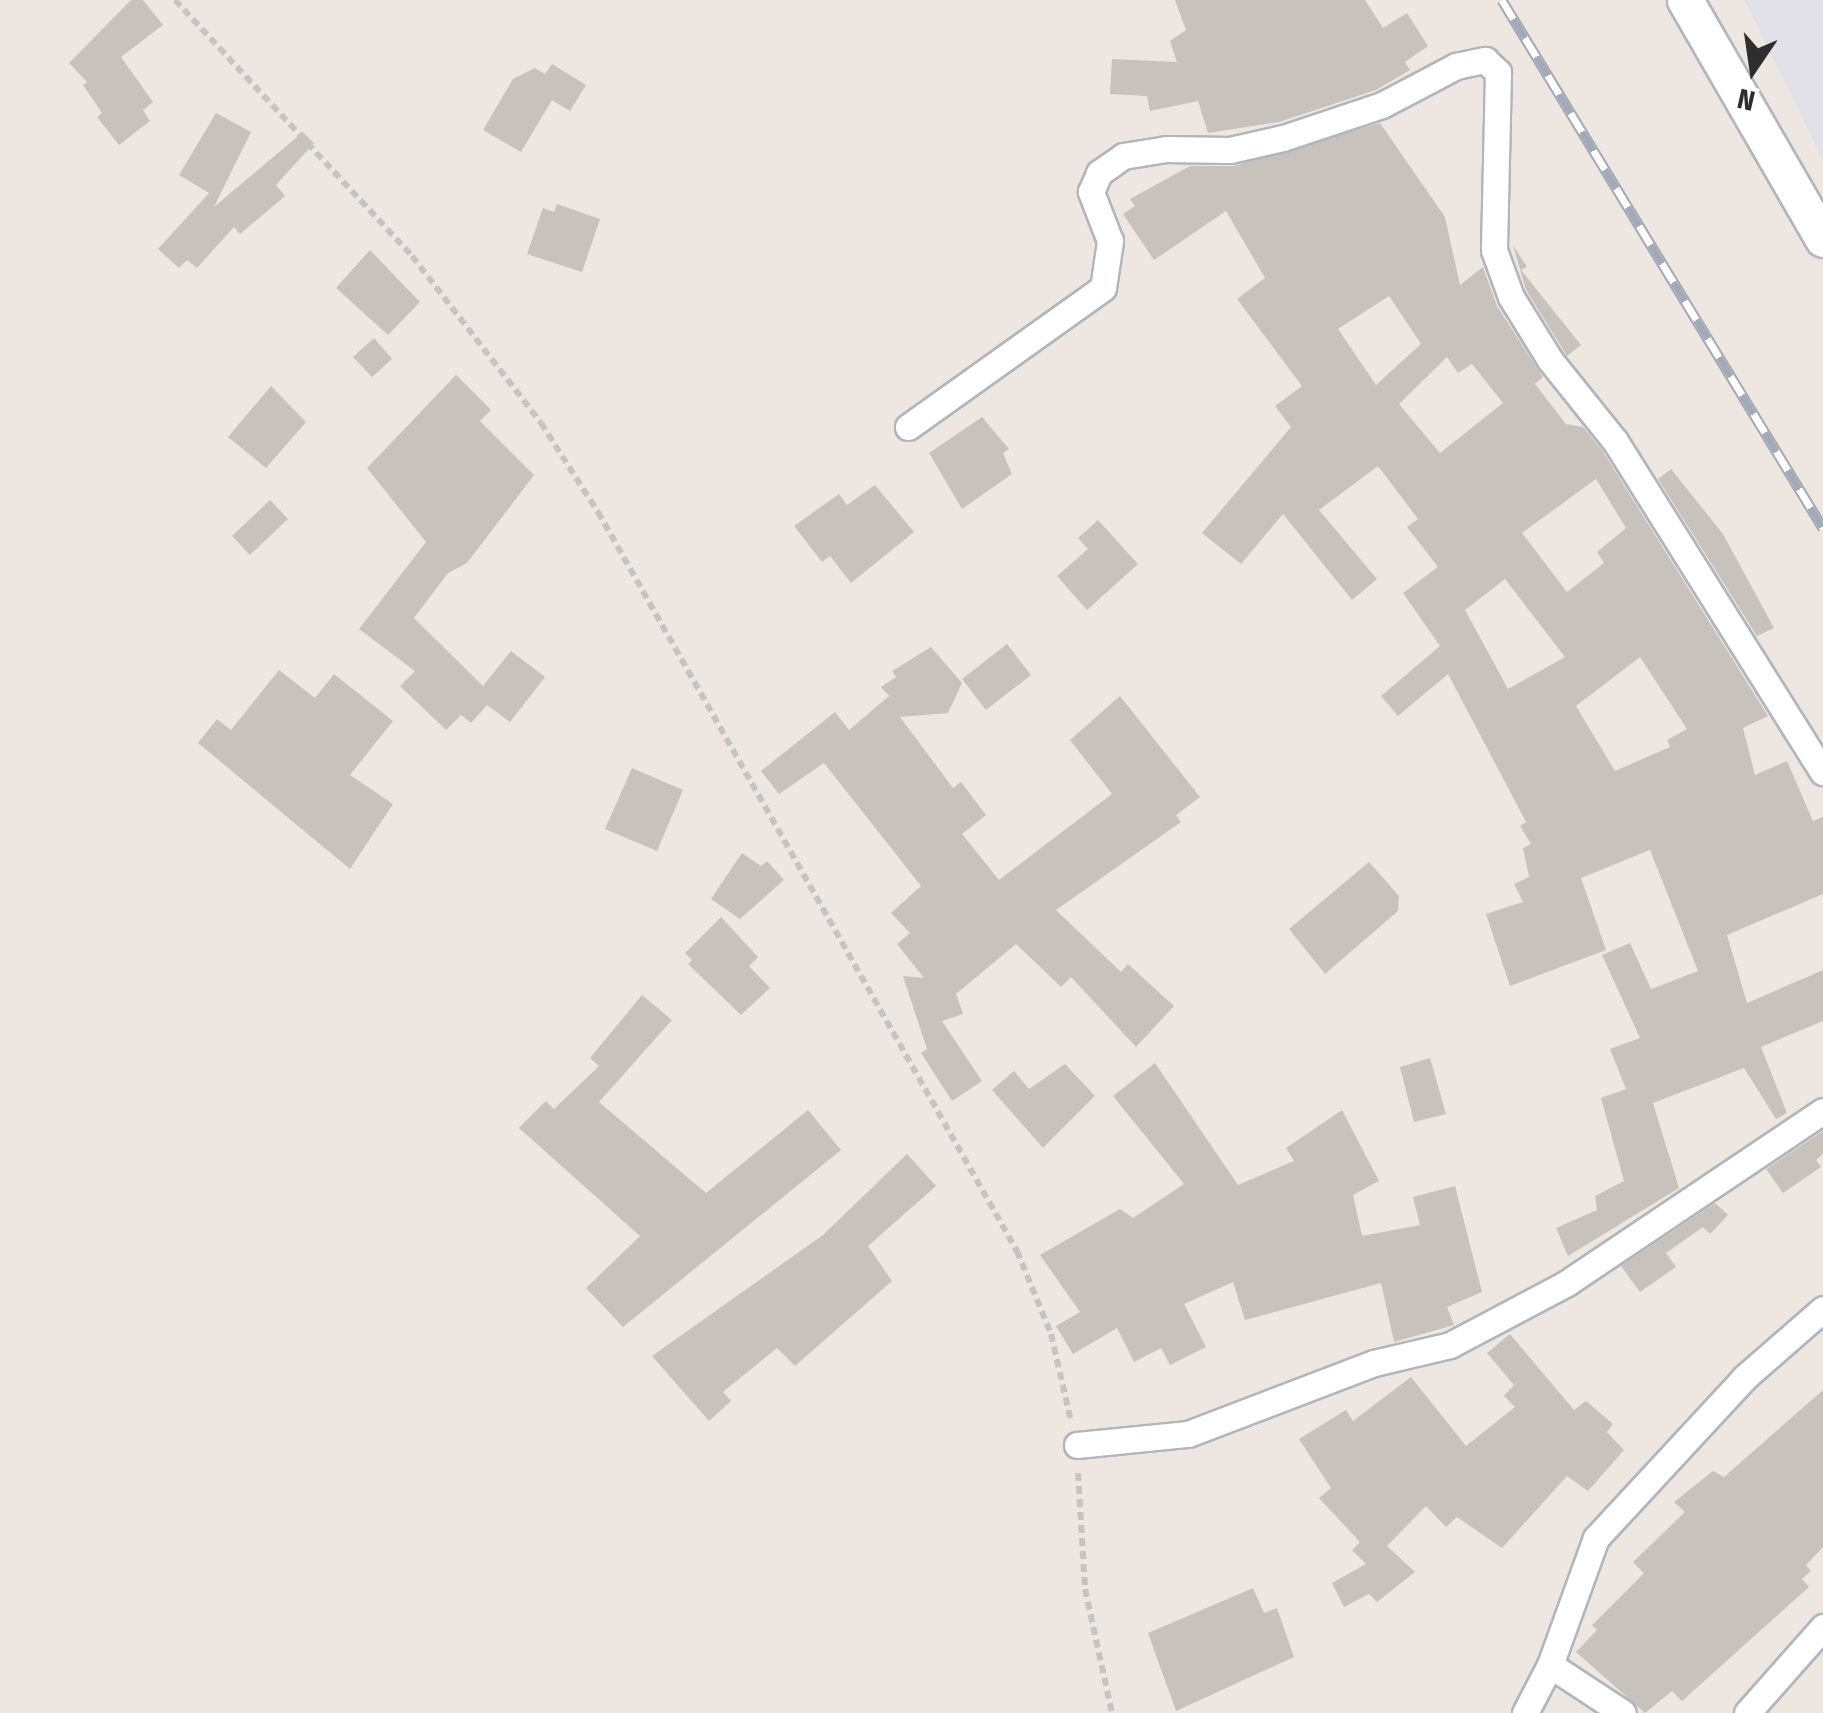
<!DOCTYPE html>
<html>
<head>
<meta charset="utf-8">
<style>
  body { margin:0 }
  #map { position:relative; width:1823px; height:1713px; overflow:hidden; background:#eee7e1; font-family:"Fira Sans Condensed",sans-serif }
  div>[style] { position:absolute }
  .industrial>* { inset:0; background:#e2e1e8 }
  .building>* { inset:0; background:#c7c2bc }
  .path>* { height:6px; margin-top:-3px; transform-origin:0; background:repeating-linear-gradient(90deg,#c4c4c4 0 8px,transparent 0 13px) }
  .roads { filter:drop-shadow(2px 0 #b1b5bd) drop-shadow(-2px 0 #b1b5bd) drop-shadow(0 2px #b1b5bd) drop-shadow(0 -2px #b1b5bd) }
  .minor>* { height:25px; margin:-12.5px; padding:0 12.5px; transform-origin:12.5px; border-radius:12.5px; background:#fff }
  .secondary>* { height:35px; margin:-17.5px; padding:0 17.5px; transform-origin:17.5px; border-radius:17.5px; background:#fff }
  .rail>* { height:11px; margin-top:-5.5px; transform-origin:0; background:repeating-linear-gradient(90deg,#fff 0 22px,#a4a9b7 0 44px); box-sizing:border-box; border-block:2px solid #a4a9b7 }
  span { translate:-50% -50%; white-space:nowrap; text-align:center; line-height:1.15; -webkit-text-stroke:10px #fff; paint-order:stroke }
  .north { position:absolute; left:1703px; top:20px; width:100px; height:100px; -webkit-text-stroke:8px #fff; paint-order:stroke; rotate:193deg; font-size:28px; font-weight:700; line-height:40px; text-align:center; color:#2e2e2e }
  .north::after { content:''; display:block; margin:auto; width:35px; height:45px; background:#2e2e2e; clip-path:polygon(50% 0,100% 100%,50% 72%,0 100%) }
</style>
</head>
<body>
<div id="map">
  <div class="industrial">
    <i style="clip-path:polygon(1744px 0,1823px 0,1823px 161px)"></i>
  </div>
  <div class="building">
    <i style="clip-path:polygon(131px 0,143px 0,163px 25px,121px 57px,153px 102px,143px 110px,150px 121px,119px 145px,97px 117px,102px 113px,83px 85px,87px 82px,69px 63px)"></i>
    <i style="clip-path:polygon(1175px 0,1365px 0,1383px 28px,1407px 13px,1428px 46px,1405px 62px,1410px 70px,1376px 90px,1279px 122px,1208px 133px,1198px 101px,1150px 111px,1147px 96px,1110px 94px,1112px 59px,1177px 62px,1170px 41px,1186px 30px)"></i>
    <i style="clip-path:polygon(552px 64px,586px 85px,570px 111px,552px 100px,521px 152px,483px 130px,513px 79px,535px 68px,545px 74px)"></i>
    <i style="clip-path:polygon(216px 113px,251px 132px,214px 207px,303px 132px,314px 143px,276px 185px,285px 196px,240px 234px,234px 227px,197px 268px,187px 260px,179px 268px,158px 249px,209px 193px,179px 175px)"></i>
    <i style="clip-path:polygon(evenodd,1380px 123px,1445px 217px,1460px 285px,1483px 267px,1497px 306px,1543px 377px,1535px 384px,1566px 424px,1583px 427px,1602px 450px,1768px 716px,1743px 728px,1755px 775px,1787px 761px,1813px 821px,1823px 817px,1823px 894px,1727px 935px,1747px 1003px,1823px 970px,1823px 1021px,1761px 1047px,1787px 1113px,1776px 1119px,1744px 1068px,1653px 1103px,1679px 1188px,1568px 1256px,1556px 1228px,1597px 1210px,1595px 1196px,1624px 1181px,1601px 1098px,1626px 1089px,1610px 1049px,1640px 1038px,1602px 955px,1630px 943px,1651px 989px,1698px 971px,1650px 850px,1581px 878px,1606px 950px,1510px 986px,1486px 914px,1523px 902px,1514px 884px,1529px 877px,1523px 848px,1531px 844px,1520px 826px,1526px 822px,1448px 674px,1398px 716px,1381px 696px,1440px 646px,1403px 593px,1438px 567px,1407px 527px,1418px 519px,1378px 466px,1319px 510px,1377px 579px,1352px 600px,1283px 514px,1241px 564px,1202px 533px,1291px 427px,1275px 406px,1302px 386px,1237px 299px,1265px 278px,1226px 211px,1154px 260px,1123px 214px,1135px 206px,1130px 199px,1190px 166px,1234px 166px,1380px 123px,1389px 296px,1421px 344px,1376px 385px,1338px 329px,1389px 296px,1380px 123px,1447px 357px,1458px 373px,1472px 364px,1503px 403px,1440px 453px,1399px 404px,1447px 357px,1380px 123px,1596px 479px,1626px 528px,1597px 552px,1604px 563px,1567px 592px,1522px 533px,1596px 479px,1380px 123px,1505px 579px,1565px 657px,1508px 689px,1465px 610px,1505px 579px,1380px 123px,1640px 657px,1687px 729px,1667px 740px,1670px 747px,1615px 771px,1576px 706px,1640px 657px)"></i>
    <i style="clip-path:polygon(557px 204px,600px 219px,582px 272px,527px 254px,543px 208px,554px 212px)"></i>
    <i style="clip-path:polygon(1513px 245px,1527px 267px,1521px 270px,1581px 345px,1567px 356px,1526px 290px)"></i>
    <i style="clip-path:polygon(370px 250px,420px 302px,388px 335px,336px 288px)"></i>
    <i style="clip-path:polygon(374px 338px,392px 359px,372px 377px,353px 357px)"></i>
    <i style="clip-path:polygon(456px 375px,491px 410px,480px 421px,534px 475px,467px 563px,448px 573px,414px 618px,483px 686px,511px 651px,545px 677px,510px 722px,487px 705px,471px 723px,461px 715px,446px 730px,400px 686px,415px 671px,359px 629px,426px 542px,367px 468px)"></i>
    <i style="clip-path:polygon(271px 386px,306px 422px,266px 468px,228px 437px)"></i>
    <i style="clip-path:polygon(982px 417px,1009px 449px,1003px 453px,1012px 474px,962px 509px,929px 453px)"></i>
    <i style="clip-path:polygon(1671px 469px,1723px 534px,1774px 628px,1757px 636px,1658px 479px)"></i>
    <i style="clip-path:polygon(875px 485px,914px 532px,851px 583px,830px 556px,822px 562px,794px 526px,839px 494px,847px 505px)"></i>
    <i style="clip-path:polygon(270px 500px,288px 519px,250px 555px,232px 536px)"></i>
    <i style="clip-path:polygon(1098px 520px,1138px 564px,1087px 610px,1057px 576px,1088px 549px,1078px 538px)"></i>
    <i style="clip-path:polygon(1007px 644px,1031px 675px,986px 710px,962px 679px)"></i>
    <i style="clip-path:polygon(931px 647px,962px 683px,948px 713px,900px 717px,953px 788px,961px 782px,986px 815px,962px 834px,999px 880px,1112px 794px,1070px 740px,1120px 696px,1200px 797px,1176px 815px,1181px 822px,1056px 910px,1121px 972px,1128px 964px,1174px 1006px,1136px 1047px,1071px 977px,1061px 987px,1016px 944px,956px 994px,963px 1014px,942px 1021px,982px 1081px,952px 1101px,921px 1053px,927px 1049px,903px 976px,924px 978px,897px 944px,910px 933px,891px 913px,921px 886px,824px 763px,779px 794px,761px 771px,835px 712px,849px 730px,889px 696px,881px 687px,896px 677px,892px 671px)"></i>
    <i style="clip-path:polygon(279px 670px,315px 698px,334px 674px,393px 721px,350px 775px,393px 804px,350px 869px,198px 743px,217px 719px,231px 730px)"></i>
    <i style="clip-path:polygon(632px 768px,683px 790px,657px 851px,605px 829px)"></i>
    <i style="clip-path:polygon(742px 853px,761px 866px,767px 861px,784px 880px,740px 919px,711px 899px)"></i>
    <i style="clip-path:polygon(1369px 862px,1399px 896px,1398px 911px,1325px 974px,1289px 929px)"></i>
    <i style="clip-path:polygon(721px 917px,758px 957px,749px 966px,770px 988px,741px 1015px,688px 964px,692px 960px,685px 953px)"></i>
    <i style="clip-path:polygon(642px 995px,672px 1020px,599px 1102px,706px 1193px,808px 1110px,841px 1150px,623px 1327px,586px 1288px,640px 1236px,519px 1128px,546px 1101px,554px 1109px,599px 1066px,590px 1058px)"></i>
    <i style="clip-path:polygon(1430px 1058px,1446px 1114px,1414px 1122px,1400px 1067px)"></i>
    <i style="clip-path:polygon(1155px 1063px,1238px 1185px,1294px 1161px,1286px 1148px,1342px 1110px,1379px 1181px,1353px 1195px,1362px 1236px,1420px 1225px,1413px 1197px,1455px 1186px,1482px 1292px,1447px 1307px,1454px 1325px,1394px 1342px,1381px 1283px,1245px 1320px,1233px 1282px,1184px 1304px,1206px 1347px,1170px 1365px,1161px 1348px,1134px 1362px,1117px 1328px,1073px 1354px,1056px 1326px,1080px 1312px,1040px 1255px,1120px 1209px,1133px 1218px,1184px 1184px,1113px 1096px)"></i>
    <i style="clip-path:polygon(1065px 1064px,1095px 1096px,1043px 1148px,992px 1090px,1014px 1071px,1029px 1089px)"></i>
    <i style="clip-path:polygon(1823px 1131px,1823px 1154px,1816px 1160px,1821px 1167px,1783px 1193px,1766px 1169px)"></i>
    <i style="clip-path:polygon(907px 1154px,936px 1186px,868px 1246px,892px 1281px,795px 1366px,777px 1348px,723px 1392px,731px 1401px,709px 1421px,652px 1356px,823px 1235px)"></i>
    <i style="clip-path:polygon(1715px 1203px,1728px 1215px,1710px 1234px,1703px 1227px,1666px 1253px,1676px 1267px,1640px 1292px,1621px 1266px)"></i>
    <i style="clip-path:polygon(1510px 1334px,1574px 1410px,1586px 1401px,1613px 1424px,1607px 1432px,1624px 1450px,1588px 1491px,1567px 1476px,1502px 1548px,1457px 1517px,1446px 1527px,1426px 1506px,1387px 1546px,1415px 1572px,1377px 1602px,1369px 1594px,1344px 1607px,1332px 1583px,1366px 1564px,1352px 1550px,1360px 1542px,1319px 1498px,1331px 1488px,1299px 1439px,1346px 1410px,1353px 1421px,1411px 1377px,1466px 1446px,1515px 1407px,1504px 1396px,1514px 1385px,1487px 1353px)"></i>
    <i style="clip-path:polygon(1823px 1390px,1823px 1547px,1806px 1565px,1811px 1571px,1802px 1579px,1809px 1587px,1682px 1701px,1672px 1691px,1645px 1713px,1576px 1652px,1597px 1630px,1592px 1625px,1644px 1573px,1633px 1562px,1685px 1512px,1674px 1502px,1713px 1471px,1724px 1477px)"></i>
    <i style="clip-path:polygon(1253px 1588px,1264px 1613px,1277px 1608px,1294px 1657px,1176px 1711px,1148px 1633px)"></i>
  </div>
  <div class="path">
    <i style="left:175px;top:0;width:349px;rotate:47.2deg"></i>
    <i style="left:412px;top:256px;width:211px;rotate:52.3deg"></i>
    <i style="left:541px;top:423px;width:106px;rotate:57.4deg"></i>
    <i style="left:598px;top:512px;width:850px;rotate:60.45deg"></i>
    <i style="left:1017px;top:1251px;width:90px;rotate:67.7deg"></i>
    <i style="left:1051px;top:1334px;width:89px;rotate:77.1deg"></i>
    <i style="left:1078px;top:1473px;width:116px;rotate:86.5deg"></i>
    <i style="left:1085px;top:1589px;width:127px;rotate:77.7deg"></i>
  </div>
  <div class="roads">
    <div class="minor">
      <i style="left:908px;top:427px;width:239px;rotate:-35.5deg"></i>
      <i style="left:1103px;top:288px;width:48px;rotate:-81.5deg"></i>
      <i style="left:1110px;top:241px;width:53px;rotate:-111.2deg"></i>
      <i style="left:1091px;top:192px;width:21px;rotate:-67deg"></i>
      <i style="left:1099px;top:173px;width:29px;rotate:-35deg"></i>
      <i style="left:1123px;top:156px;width:44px;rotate:-9.2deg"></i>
      <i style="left:1166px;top:149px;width:64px;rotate:0.9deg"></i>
      <i style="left:1230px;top:150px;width:54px;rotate:-12.8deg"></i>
      <i style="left:1283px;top:138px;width:104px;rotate:-18.4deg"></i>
      <i style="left:1382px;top:105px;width:84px;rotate:-27.8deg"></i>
      <i style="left:1456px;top:66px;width:30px;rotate:-12deg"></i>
      <i style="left:1485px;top:60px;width:18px;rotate:43deg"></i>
      <i style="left:1498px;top:72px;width:178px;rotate:91.3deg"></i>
      <i style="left:1494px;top:250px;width:50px;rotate:70.1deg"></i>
      <i style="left:1511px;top:297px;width:74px;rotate:58.2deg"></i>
      <i style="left:1550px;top:360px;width:104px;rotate:51.3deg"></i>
      <i style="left:1615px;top:441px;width:391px;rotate:57.9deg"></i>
      <i style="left:1077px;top:1445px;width:112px;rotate:-5.7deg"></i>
      <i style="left:1188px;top:1434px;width:199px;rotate:-20.9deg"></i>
      <i style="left:1374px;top:1363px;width:78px;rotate:-13.3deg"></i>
      <i style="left:1450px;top:1345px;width:132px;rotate:-27.9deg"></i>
      <i style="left:1567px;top:1283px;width:308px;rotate:-33.9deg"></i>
      <i style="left:1550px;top:1665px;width:87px;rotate:33.3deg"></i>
      <i style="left:1525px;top:1713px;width:54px;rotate:-62.5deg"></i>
      <i style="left:1550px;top:1665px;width:135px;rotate:-70.1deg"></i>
      <i style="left:1596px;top:1538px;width:219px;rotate:-47.2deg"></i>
      <i style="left:1745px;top:1377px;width:103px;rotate:-41.1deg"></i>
      <i style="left:1747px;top:1713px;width:115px;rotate:-48.5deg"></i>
    </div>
    <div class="secondary">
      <i style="left:1685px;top:0;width:276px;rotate:60deg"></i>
    </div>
  </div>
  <div class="rail">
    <i style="left:1502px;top:0;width:618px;rotate:58.7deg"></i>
  </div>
  <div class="north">N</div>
</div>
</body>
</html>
